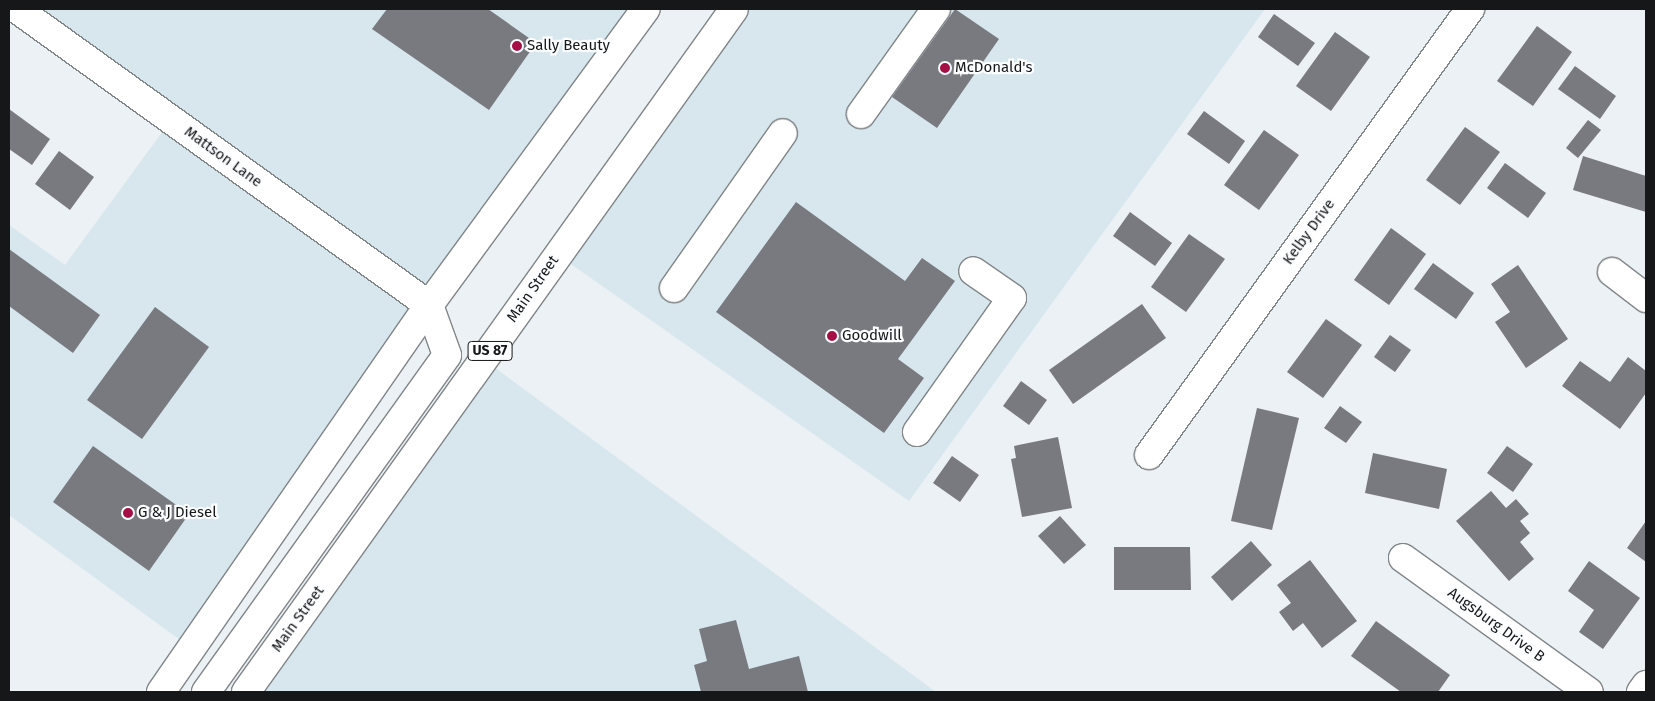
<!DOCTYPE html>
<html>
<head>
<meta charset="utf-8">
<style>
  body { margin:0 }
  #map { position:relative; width:1655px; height:701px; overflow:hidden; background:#ebf1f4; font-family:"Fira Sans",sans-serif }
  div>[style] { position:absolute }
  .built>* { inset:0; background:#d8e6ee }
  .building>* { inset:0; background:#787a7f }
  .roads { filter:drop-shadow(1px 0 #818689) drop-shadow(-1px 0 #818689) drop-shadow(0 1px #818689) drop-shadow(0 -1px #818689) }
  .minor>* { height:28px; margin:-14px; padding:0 14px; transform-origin:14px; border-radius:14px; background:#fff }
  .major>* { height:28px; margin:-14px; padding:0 14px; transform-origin:14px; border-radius:14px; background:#fff }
  .dots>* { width:14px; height:14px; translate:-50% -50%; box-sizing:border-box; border:2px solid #fbfdff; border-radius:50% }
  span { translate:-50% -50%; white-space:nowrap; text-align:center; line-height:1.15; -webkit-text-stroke:4.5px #fbfdff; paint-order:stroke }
  .shield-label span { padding:1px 4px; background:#fbfdff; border:1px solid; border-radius:4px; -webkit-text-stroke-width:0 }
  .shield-label { font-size:14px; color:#151718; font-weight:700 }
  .poi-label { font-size:15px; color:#151718 }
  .left { translate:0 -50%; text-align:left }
  .street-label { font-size:15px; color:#151718 }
  .frame { position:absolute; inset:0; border:10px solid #151718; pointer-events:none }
</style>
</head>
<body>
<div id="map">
  <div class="built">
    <i style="clip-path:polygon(17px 9px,644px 9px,191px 648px,9px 515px,9px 225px,65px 265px,171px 120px)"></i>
    <i style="clip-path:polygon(734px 9px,1265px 9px,909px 501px,558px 255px)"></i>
    <i style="clip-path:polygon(483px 359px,936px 692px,245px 692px)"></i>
  </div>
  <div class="building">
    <i style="clip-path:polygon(387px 9px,488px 9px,536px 43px,489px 110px,372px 29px)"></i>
    <i style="clip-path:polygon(955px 9px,999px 39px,937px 128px,892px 97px)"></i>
    <i style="clip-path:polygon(1274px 14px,1315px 43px,1298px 66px,1258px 37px)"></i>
    <i style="clip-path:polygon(1537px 26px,1572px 52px,1533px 106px,1497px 81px)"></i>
    <i style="clip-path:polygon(1335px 32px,1370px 57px,1331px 111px,1296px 86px)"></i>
    <i style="clip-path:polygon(1575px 66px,1616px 96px,1600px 119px,1558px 89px)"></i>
    <i style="clip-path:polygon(9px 109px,50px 139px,32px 165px,9px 149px)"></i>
    <i style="clip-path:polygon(1204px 111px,1245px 141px,1229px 164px,1187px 134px)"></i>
    <i style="clip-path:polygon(1588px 120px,1601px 130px,1578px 158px,1566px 148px)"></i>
    <i style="clip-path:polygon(1465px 127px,1500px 152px,1460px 205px,1426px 180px)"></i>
    <i style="clip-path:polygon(1264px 130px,1299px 155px,1259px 210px,1224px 185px)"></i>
    <i style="clip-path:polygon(59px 151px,94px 177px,70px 210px,35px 184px)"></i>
    <i style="clip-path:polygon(1583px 156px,1646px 176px,1646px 212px,1573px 190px)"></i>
    <i style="clip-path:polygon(1505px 163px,1546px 193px,1528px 218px,1487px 188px)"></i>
    <i style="clip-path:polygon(796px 202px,905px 281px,922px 258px,955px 281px,898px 359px,924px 378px,884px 433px,716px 312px)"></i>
    <i style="clip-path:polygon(1130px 212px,1172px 243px,1155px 266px,1113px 236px)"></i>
    <i style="clip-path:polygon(1391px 228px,1426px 254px,1389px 305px,1354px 280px)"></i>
    <i style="clip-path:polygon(1189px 234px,1225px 259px,1186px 312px,1151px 287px)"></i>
    <i style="clip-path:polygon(9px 249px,100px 315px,73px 353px,9px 306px)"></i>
    <i style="clip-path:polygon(1433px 263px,1474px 293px,1456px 319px,1414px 289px)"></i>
    <i style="clip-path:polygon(1518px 265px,1568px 339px,1526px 368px,1495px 322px,1510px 312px,1491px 284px)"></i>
    <i style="clip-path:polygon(1142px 304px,1166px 338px,1073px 404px,1049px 370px)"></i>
    <i style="clip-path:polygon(155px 307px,209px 347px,142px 439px,87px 400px)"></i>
    <i style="clip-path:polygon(1326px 319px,1362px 345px,1323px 398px,1287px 372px)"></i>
    <i style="clip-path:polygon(1390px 335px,1411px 350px,1395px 372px,1374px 357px)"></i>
    <i style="clip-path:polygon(1628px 357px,1646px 371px,1646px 393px,1620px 429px,1562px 386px,1580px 361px,1610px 382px)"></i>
    <i style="clip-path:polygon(1021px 381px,1047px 400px,1029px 425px,1003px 406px)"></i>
    <i style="clip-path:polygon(1340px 406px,1362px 422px,1346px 443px,1324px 428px)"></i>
    <i style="clip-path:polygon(1257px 408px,1299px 418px,1272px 530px,1231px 521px)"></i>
    <i style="clip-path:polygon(1058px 437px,1072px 508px,1022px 517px,1011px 459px,1016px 458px,1014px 446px)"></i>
    <i style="clip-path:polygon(93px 446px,189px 514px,149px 571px,53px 502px)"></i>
    <i style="clip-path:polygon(1507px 446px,1533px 464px,1513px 492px,1487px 473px)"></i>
    <i style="clip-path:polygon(1373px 453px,1447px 469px,1439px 509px,1365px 493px)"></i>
    <i style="clip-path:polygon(952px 456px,979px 475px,960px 502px,933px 483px)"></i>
    <i style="clip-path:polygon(1491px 491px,1506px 508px,1516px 499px,1529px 514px,1520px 521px,1530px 533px,1520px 542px,1534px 559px,1509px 581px,1456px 521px)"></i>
    <i style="clip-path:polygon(1060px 516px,1086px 545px,1064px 564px,1038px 536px)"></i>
    <i style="clip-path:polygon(1646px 521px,1646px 562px,1627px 548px)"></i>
    <i style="clip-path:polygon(1251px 541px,1272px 565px,1232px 601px,1211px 577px)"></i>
    <i style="clip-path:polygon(1114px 547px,1190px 547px,1191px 590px,1114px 590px)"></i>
    <i style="clip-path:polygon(1310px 560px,1357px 621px,1322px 648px,1303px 623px,1293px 631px,1279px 612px,1291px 603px,1277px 585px)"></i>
    <i style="clip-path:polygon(1589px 561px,1640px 598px,1603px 649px,1579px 632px,1594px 610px,1568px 591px)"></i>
    <i style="clip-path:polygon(736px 620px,749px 669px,799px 656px,808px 692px,701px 692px,694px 665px,707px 661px,699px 629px)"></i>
    <i style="clip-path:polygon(1376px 621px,1450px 675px,1438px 692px,1401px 692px,1351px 656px)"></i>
  </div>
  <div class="roads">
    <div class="minor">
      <i style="left:17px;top:9px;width:507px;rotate:35.7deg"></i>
      <i style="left:861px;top:114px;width:129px;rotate:-54.5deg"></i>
      <i style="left:1612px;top:272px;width:43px;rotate:37.4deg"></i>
      <i style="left:674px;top:288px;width:189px;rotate:-54.9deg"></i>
      <i style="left:917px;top:432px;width:164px;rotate:-54.7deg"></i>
      <i style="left:1012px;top:298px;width:47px;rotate:-145.3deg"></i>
      <i style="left:1149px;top:455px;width:550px;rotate:-54.26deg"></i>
      <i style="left:1403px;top:558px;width:229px;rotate:35.8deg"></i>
      <i style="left:1641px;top:692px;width:9px;rotate:-54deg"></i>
    </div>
    <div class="major">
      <i style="left:161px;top:692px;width:471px;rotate:-55.3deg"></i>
      <i style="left:429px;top:305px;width:367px;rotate:-53.8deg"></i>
      <i style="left:206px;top:692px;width:414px;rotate:-54.4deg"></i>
      <i style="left:447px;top:355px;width:53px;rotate:-109.8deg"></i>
      <i style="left:246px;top:692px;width:839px;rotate:-54.45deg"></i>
    </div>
  </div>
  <div class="dots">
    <i style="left:517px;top:46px;background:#a60f46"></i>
    <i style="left:945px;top:68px;background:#a60f46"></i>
    <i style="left:832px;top:336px;background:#a60f46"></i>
    <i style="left:128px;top:513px;background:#a60f46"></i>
  </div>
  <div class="shield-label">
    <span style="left:490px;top:351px">US 87</span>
  </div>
  <div class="poi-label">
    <span class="left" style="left:527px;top:46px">Sally Beauty</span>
    <span class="left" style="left:955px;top:68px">McDonald's</span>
    <span class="left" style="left:842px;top:336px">Goodwill</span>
    <span class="left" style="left:138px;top:513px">G &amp; J Diesel</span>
  </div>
  <div class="street-label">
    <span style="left:223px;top:157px;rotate:36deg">Mattson Lane</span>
    <span style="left:1309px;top:232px;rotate:-54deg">Kelby Drive</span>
    <span style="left:533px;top:289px;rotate:-55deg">Main Street</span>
    <span style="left:298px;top:619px;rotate:-54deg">Main Street</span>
    <span style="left:1496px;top:625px;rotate:36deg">Augsburg Drive B</span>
  </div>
  <div class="frame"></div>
</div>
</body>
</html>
